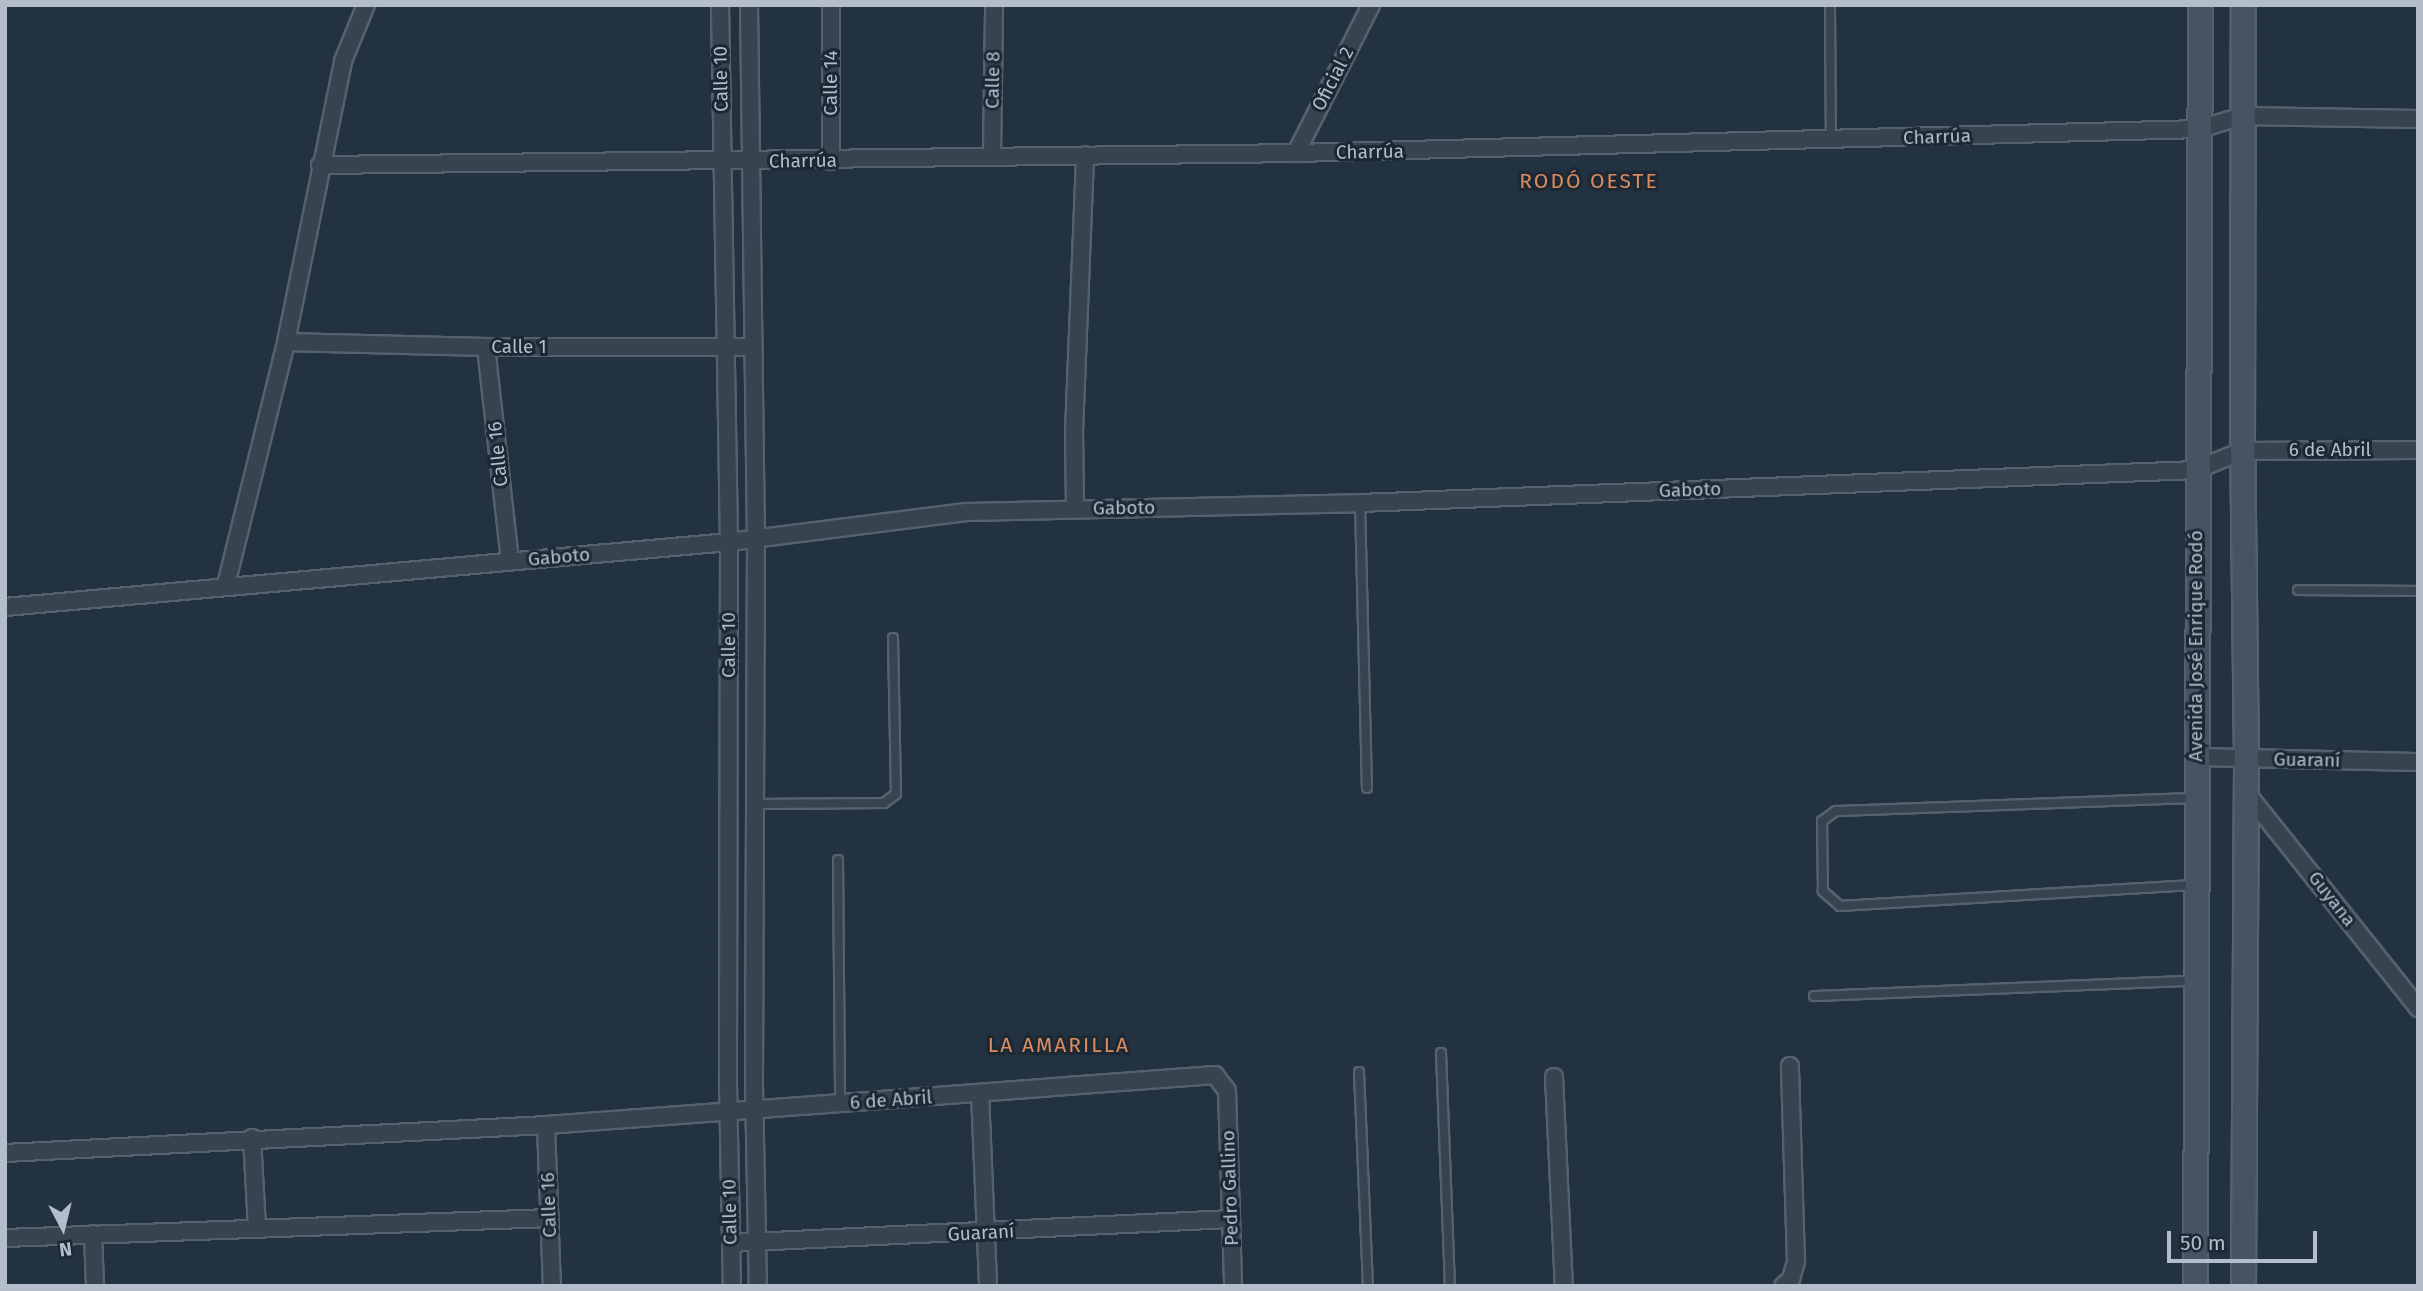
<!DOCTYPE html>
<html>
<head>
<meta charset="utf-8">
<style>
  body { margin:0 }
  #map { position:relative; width:2423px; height:1291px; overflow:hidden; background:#233241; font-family:"Fira Sans",sans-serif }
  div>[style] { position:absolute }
  .roads { filter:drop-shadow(2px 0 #56616e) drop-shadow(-2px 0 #56616e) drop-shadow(0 2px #56616e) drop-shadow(0 -2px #56616e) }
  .lane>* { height:8px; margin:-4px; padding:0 4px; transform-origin:4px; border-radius:4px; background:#384350 }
  .street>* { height:16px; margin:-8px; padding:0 8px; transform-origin:8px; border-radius:8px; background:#384350 }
  .secondary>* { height:23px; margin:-11.5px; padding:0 11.5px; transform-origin:11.5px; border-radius:11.5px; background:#455363 }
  span { translate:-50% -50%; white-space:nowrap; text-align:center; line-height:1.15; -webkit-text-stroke:6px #1d2835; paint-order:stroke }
  .street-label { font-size:19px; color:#b4becb }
  .neighbourhood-label { font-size:21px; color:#db8c5f; letter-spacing:2px }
  .frame { position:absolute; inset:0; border:7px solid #b4becb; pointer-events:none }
  .north { position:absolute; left:28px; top:1193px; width:70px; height:70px; -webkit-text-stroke:5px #1d2835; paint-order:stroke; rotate:173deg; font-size:19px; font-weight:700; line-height:28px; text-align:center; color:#b4becb }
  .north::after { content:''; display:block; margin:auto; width:24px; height:32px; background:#b4becb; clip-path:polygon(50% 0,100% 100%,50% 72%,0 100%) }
  .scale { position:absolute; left:2167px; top:1231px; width:150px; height:32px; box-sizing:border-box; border:4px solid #b4becb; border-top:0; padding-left:9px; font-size:21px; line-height:24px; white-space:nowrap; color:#b4becb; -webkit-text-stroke:5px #1d2835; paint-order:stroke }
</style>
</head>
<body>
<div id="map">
  <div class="roads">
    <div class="lane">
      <i style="left:1830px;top:5px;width:136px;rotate:89.6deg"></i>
      <i style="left:1360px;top:503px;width:285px;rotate:88.6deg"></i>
      <i style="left:2298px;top:590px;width:120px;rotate:0.5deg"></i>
      <i style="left:756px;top:804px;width:128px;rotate:-0.4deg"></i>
      <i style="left:884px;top:803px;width:15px;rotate:-37deg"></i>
      <i style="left:896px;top:794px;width:156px;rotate:-91.1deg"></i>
      <i style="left:838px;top:860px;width:244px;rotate:89.5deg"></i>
      <i style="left:2193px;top:885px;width:354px;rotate:176.6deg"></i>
      <i style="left:1840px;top:906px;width:23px;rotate:-139deg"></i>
      <i style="left:1823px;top:891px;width:70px;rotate:-90.8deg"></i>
      <i style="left:1822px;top:821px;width:17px;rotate:-36deg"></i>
      <i style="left:1836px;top:811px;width:359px;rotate:-2.1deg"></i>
      <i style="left:1814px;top:996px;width:380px;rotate:-2.3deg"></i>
      <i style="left:1441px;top:1053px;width:233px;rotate:87.8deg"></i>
      <i style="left:1359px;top:1072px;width:214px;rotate:87.6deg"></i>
    </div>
    <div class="street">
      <i style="left:720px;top:5px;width:537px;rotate:89.04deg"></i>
      <i style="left:729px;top:542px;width:541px;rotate:90.11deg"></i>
      <i style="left:728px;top:1083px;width:203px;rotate:88.9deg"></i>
      <i style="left:749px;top:5px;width:532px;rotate:89.25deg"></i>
      <i style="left:756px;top:537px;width:548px;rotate:90.21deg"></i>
      <i style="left:754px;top:1085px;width:201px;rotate:88.9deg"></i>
      <i style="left:1296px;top:153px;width:166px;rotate:-63.1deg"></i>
      <i style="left:992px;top:155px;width:150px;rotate:-89.2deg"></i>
      <i style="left:831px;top:161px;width:156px;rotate:-90deg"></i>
      <i style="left:320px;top:165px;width:976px;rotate:-0.7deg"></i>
      <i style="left:1296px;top:153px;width:903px;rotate:-1.52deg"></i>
      <i style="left:2199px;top:129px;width:46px;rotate:-16.5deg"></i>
      <i style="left:2243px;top:116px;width:175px;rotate:1deg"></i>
      <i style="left:286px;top:342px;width:200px;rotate:1.4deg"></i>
      <i style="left:486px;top:347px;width:267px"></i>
      <i style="left:486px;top:347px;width:215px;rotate:83.6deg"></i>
      <i style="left:1075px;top:509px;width:77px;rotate:-90.7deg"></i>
      <i style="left:1074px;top:432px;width:277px;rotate:-87.7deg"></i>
      <i style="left:226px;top:585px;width:250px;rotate:-76.1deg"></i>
      <i style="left:286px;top:342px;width:287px;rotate:-78.5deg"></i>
      <i style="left:343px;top:61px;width:61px;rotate:-67.7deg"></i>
      <i style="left:5px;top:607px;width:727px;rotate:-5.13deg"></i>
      <i style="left:729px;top:542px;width:239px;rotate:-7.2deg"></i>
      <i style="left:966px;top:512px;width:394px;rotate:-1.3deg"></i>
      <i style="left:1360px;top:503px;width:837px;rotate:-2.26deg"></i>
      <i style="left:2196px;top:470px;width:50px;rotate:-22.4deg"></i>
      <i style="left:2242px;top:451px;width:176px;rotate:-0.3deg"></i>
      <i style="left:2197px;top:757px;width:221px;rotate:1.3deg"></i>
      <i style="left:2245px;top:791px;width:278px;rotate:51.4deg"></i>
      <i style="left:1554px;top:1077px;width:209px;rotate:87.3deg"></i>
      <i style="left:980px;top:1093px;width:193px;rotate:87.6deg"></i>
      <i style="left:546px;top:1125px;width:161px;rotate:87.9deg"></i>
      <i style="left:252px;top:1138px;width:90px;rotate:86.8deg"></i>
      <i style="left:5px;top:1153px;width:542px;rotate:-2.96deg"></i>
      <i style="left:546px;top:1125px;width:671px;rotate:-4.27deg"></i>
      <i style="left:1215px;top:1075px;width:20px;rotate:53deg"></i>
      <i style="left:1227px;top:1091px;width:195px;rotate:88.2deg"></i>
      <i style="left:93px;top:1234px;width:52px;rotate:87.8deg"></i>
      <i style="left:5px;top:1238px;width:545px;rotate:-2.1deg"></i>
      <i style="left:731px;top:1243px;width:501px;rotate:-2.75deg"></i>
      <i style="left:1783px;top:1286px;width:11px;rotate:-41deg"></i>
      <i style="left:1791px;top:1279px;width:19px;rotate:-74deg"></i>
      <i style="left:1796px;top:1261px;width:195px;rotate:-91.8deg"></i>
    </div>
    <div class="secondary">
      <i style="left:2195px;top:1286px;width:1281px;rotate:-89.78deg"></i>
      <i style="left:2243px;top:1286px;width:527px;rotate:-89.67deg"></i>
      <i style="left:2246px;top:759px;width:308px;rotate:-90.7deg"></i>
      <i style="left:2242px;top:451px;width:446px;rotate:-89.9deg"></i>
    </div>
  </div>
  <div class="street-label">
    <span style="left:721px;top:79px;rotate:-91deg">Calle 10</span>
    <span style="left:1333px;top:79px;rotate:-63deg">Oficial 2</span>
    <span style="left:993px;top:80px;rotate:-89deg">Calle 8</span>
    <span style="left:831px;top:83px;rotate:-90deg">Calle 14</span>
    <span style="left:1937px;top:137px;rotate:-2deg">Charrúa</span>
    <span style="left:1370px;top:152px;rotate:-1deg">Charrúa</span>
    <span style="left:803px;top:161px;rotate:-1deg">Charrúa</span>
    <span style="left:519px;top:347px">Calle 1</span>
    <span style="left:2330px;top:450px">6 de Abril</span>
    <span style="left:498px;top:454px;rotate:-96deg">Calle 16</span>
    <span style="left:1690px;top:490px;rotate:-2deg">Gaboto</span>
    <span style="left:1124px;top:508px;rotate:-1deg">Gaboto</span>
    <span style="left:559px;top:557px;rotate:-5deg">Gaboto</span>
    <span style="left:729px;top:645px;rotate:-90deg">Calle 10</span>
    <span style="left:2196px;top:646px;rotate:-90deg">Avenida José Enrique Rodó</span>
    <span style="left:2307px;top:760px;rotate:1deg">Guaraní</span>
    <span style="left:2332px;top:899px;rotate:52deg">Guyana</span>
    <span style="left:891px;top:1100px;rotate:-4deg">6 de Abril</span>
    <span style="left:1230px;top:1188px;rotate:-92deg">Pedro Gallino</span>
    <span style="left:549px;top:1205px;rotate:-92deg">Calle 16</span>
    <span style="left:730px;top:1212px;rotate:-91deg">Calle 10</span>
    <span style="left:981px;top:1233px;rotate:-3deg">Guaraní</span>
  </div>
  <div class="neighbourhood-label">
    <span style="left:1589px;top:181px">RODÓ OESTE</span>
    <span style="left:1059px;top:1045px">LA AMARILLA</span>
  </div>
  <div class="frame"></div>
  <div class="north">N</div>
  <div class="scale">50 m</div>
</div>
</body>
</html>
